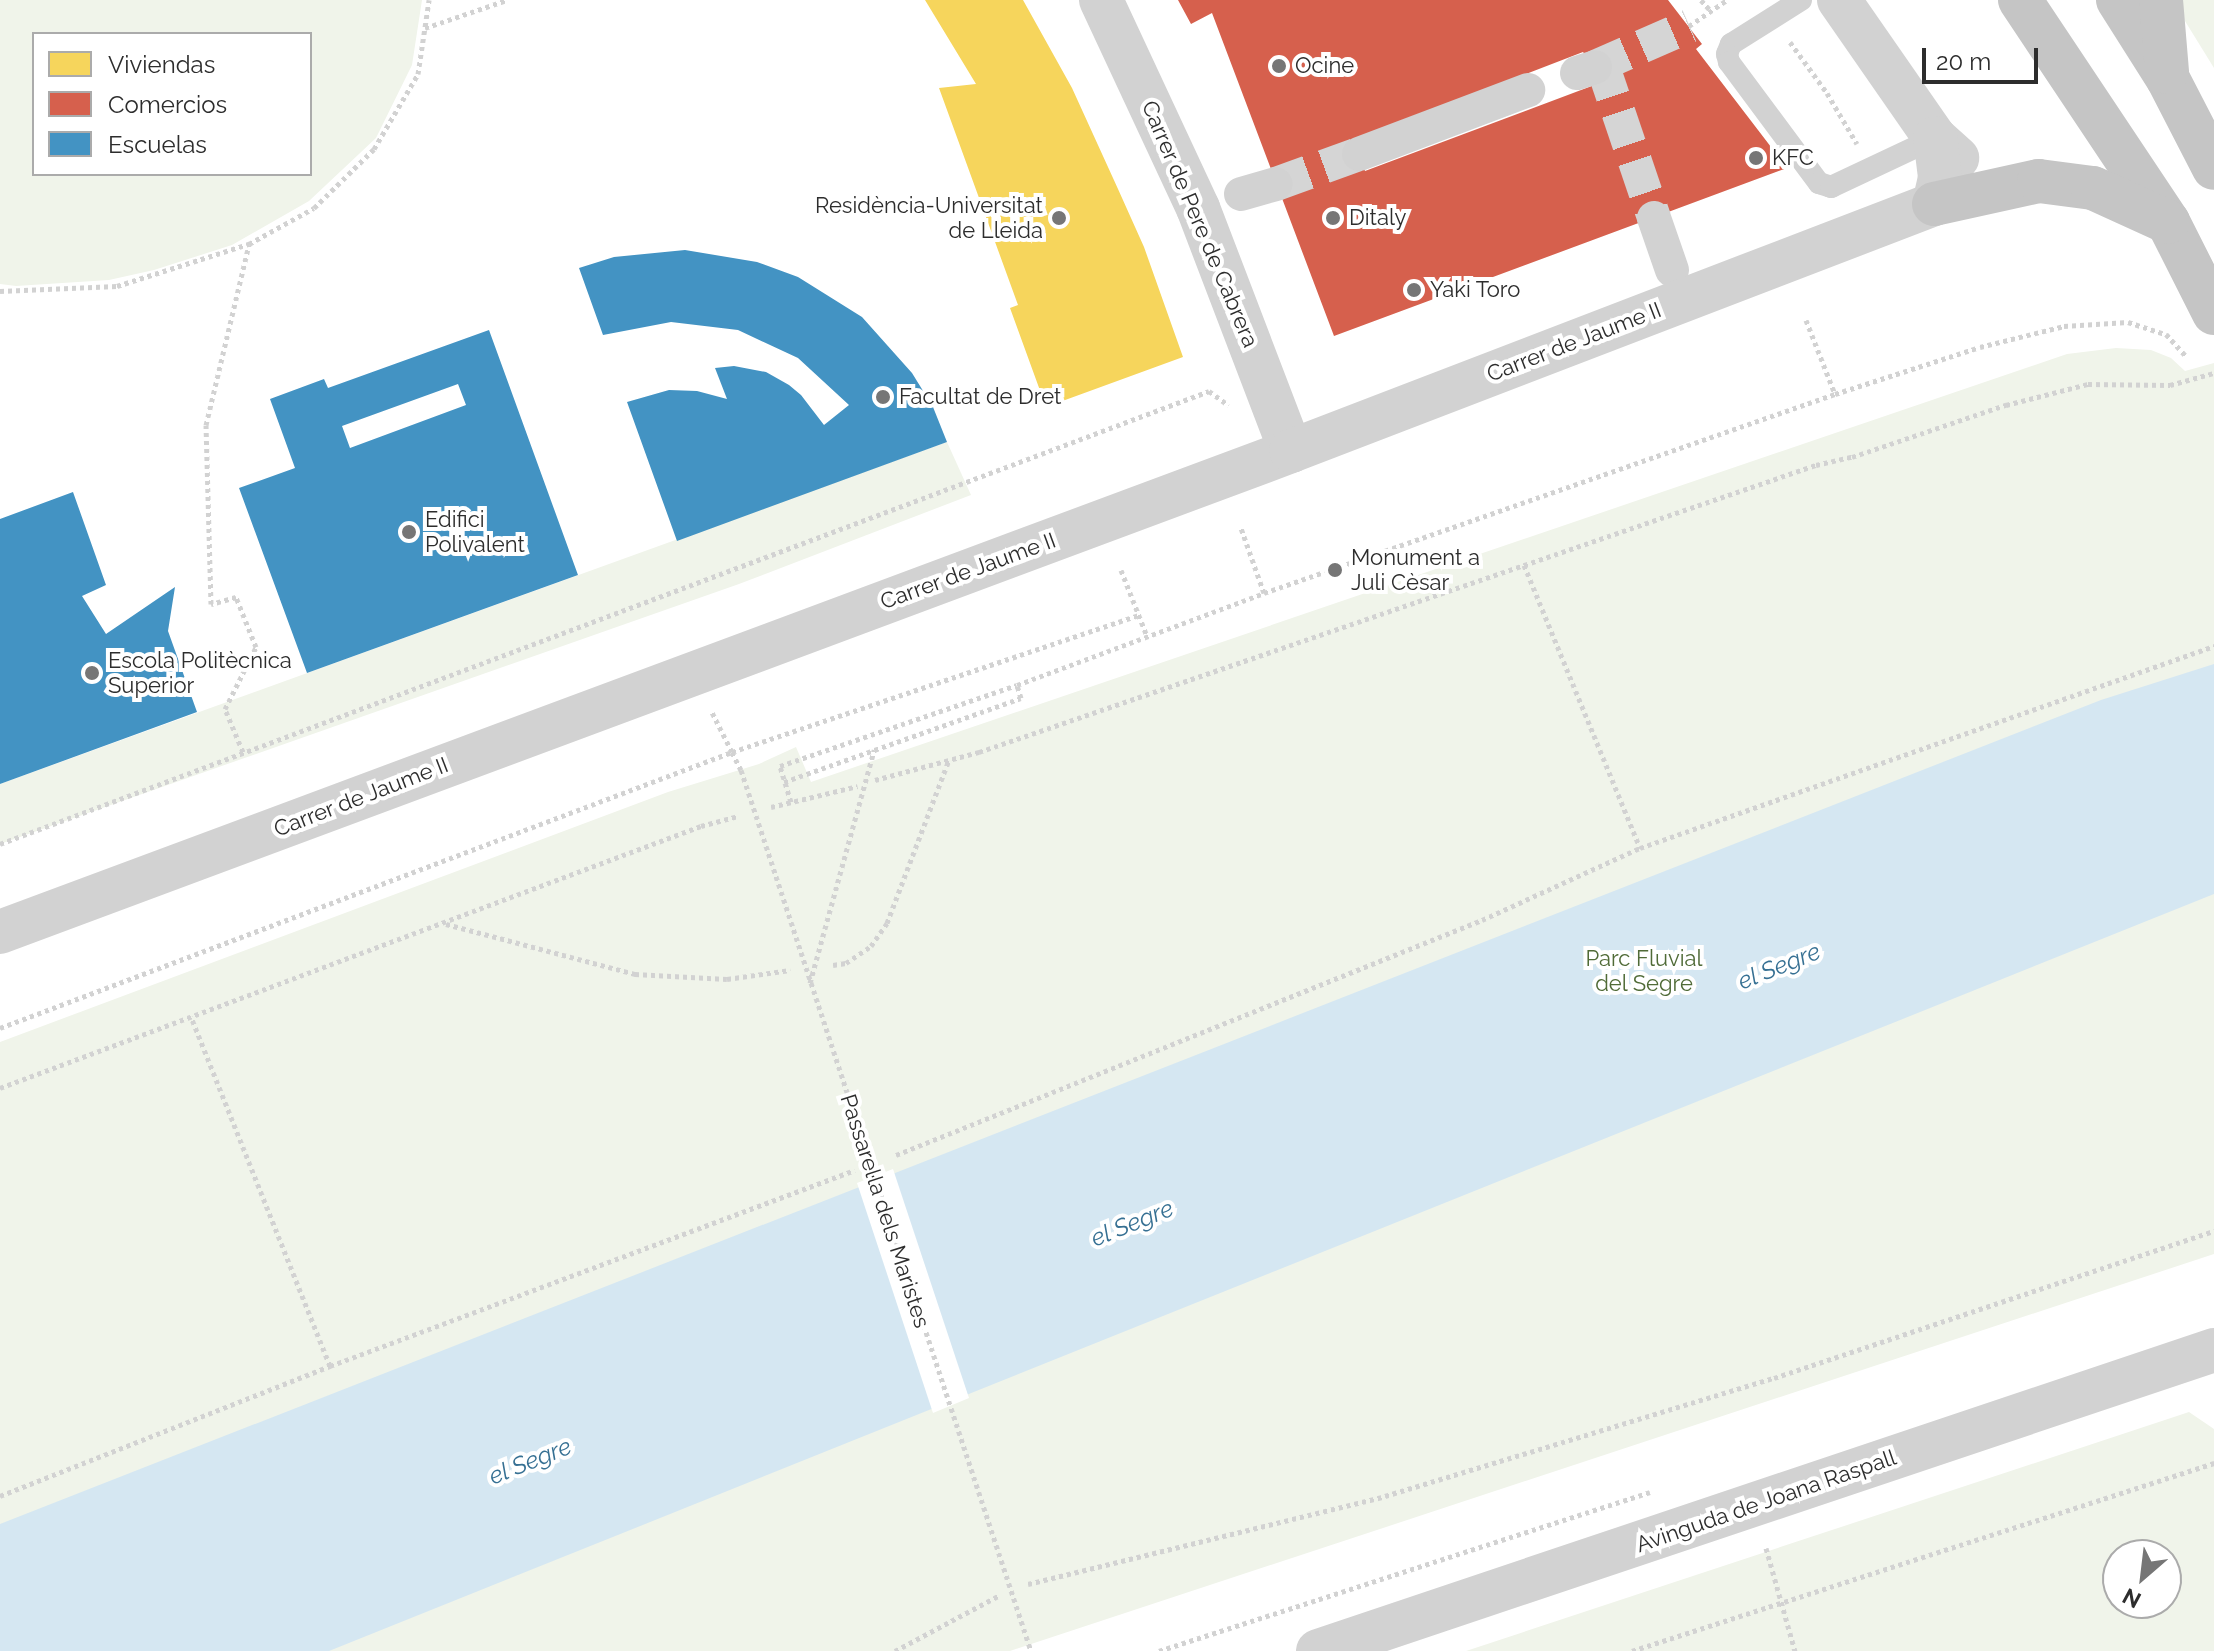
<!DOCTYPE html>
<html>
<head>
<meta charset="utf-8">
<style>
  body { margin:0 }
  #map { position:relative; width:2214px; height:1651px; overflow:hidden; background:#fff; font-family:Raleway,sans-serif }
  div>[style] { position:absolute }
  .green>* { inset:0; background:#f0f4ea }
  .water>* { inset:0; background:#d5e7f2 }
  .pier>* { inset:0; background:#fff }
  .homes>* { inset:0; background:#f6d55c }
  .shops>* { inset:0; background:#d6604d }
  .schools>* { inset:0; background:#4393c3 }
  .pedestrian-tunnel>* { height:34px; margin-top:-17px; transform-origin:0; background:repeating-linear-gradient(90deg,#d5d5d5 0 34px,transparent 0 51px) }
  .path>* { height:5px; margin-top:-2.5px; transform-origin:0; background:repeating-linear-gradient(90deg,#d2d2d2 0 4px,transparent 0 8px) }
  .service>* { height:22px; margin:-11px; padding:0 11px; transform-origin:11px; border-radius:11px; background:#d2d2d2 }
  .pedestrian>* { height:34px; margin:-17px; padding:0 17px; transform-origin:17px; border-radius:17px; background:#d2d2d2 }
  .minor>* { height:44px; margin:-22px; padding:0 22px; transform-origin:22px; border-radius:22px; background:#d2d2d2 }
  .primary>* { height:44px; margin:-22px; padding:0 22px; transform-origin:22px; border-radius:22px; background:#c5c5c5 }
  .path-bridge>* { height:5px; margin-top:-2.5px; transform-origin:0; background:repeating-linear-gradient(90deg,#d2d2d2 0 4px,transparent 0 8px) }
  .dots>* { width:22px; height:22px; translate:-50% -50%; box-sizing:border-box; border:4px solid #fff; border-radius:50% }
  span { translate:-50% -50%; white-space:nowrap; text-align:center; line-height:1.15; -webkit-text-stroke:8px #fff; paint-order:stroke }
  .poi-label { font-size:22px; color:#2d2d2d }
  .left { translate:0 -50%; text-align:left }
  .right { translate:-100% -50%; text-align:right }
  .street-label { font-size:22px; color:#2d2d2d }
  .park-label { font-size:22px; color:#506b37 }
  .water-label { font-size:24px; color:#367093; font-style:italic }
  .legend { position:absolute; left:32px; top:32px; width:280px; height:144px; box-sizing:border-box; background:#fff; border:2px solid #ababab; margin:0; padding:10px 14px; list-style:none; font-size:24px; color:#2d2d2d }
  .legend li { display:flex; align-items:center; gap:16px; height:40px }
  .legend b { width:40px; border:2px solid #ababab }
  .north { position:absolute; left:2102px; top:1539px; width:80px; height:80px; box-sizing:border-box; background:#fff; border:2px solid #ababab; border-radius:50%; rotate:208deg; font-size:22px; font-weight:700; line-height:32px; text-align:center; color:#2d2d2d }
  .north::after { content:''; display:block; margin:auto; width:28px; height:36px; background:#767676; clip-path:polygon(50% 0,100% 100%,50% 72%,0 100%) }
  .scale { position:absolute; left:1922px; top:48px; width:116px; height:36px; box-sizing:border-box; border:4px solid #2d2d2d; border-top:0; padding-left:10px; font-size:24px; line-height:28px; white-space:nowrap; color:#2d2d2d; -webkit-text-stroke:6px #fff; paint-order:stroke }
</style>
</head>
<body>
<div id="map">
  <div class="green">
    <i style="clip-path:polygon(evenodd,0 0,422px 0,412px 65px,376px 138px,309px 201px,232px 245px,154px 270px,109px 280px,16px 286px,0 284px,0 0,34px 34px,310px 34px,310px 174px,34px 174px,34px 34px)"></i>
    <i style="clip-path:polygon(2172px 0,2214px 0,2214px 68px)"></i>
    <i style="clip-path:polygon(2116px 348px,2151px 350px,2171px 358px,2185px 371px,2214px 363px,2214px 1254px,1010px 1651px,0 1651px,0 1042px,668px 792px,759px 764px,796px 747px,811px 782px,2067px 354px)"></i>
    <i style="clip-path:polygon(947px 442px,971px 495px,739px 584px,0 844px,0 784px)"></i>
    <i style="clip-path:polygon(evenodd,2189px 1412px,2214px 1429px,2214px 1651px,1466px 1651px,2189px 1412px,2118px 1555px,2166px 1555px,2166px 1603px,2118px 1603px,2118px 1555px)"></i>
  </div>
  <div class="water">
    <i style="clip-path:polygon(2214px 664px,2214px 894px,329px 1651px,0 1651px,0 1524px,2101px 700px)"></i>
  </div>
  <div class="pier">
    <i style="clip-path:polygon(893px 1169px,969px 1398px,933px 1413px,857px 1183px)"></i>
  </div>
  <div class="homes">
    <i style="clip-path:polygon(925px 0,1023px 0,1072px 88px,1118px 189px,1144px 247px,1183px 357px,1046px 407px,1010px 308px,1018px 305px,939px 88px,976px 84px)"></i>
  </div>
  <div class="shops">
    <i style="clip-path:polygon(evenodd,1178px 0,1668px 0,1702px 44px,1696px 49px,1787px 168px,1334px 336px,1212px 13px,1191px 24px,1178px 0,1583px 52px,1605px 81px,1365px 171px,1354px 140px,1583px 52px)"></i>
  </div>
  <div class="schools">
    <i style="clip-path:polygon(685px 250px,757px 262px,798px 277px,862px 317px,912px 373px,933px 407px,947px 442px,677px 541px,627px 402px,669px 390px,697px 391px,727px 399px,715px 368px,734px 366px,766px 372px,789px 385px,801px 395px,824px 425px,849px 405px,798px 358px,738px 330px,671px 322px,603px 335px,579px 268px,614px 257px)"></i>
    <i style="clip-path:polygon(evenodd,489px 330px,578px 575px,307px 673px,239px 488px,295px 468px,270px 399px,324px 379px,328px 388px,489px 330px,458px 384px,466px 405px,350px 448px,342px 426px,458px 384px)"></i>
    <i style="clip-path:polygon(73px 492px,106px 585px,82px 596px,106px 634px,175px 587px,168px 631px,197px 712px,0 784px,0 519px)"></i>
  </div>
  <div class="pedestrian-tunnel">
    <i style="left:1602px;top:64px;width:163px;rotate:71.3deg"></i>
    <i style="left:1595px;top:67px;width:103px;rotate:-23.6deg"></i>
    <i style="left:1276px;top:184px;width:88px;rotate:-19.9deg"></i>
  </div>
  <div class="path">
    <i style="left:1701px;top:0;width:15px;rotate:48deg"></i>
    <i style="left:1689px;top:26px;width:46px;rotate:-34.4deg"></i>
    <i style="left:425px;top:28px;width:87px;rotate:-18.9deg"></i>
    <i style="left:1790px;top:42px;width:63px;rotate:54deg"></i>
    <i style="left:1827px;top:93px;width:59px;rotate:59.5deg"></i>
    <i style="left:0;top:291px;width:117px;rotate:-2.4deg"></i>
    <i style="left:117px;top:286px;width:139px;rotate:-17.7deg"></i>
    <i style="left:249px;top:244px;width:74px;rotate:-29deg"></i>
    <i style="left:314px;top:208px;width:84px;rotate:-44.5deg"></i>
    <i style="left:374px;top:149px;width:87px;rotate:-59.6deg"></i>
    <i style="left:418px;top:74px;width:75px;rotate:-81.5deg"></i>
    <i style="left:1806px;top:320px;width:79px;rotate:68.6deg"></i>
    <i style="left:1524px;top:565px;width:306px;rotate:67.7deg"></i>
    <i style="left:1121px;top:570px;width:71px;rotate:68.5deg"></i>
    <i style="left:1264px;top:593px;width:605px;rotate:-19.21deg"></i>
    <i style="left:1835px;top:394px;width:152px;rotate:-18deg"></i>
    <i style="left:1980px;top:347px;width:87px;rotate:-14deg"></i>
    <i style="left:2064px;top:326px;width:64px;rotate:-3.6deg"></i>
    <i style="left:2128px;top:322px;width:40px;rotate:18deg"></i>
    <i style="left:2166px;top:334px;width:31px;rotate:48deg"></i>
    <i style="left:243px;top:752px;width:47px;rotate:-112.7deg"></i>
    <i style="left:225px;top:709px;width:69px;rotate:-63.4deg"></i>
    <i style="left:256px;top:647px;width:54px;rotate:-111.8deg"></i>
    <i style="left:236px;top:597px;width:26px;rotate:164deg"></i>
    <i style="left:211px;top:604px;width:179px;rotate:-91.6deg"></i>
    <i style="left:206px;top:425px;width:185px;rotate:-76.6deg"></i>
    <i style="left:741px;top:770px;width:20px;rotate:-117deg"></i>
    <i style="left:732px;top:752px;width:429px;rotate:-18.6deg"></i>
    <i style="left:875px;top:780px;width:108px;rotate:-15.1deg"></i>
    <i style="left:979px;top:752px;width:885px;rotate:-18.93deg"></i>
    <i style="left:1816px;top:465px;width:37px;rotate:-13deg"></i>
    <i style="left:1852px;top:457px;width:163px;rotate:-18.7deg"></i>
    <i style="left:2006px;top:405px;width:85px;rotate:-14.4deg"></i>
    <i style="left:2088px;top:384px;width:82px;rotate:0.7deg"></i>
    <i style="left:2170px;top:385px;width:46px;rotate:-15.3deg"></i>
    <i style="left:784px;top:782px;width:251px;rotate:-19.5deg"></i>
    <i style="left:1021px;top:698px;width:14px;rotate:-107deg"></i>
    <i style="left:791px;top:802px;width:38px;rotate:-107deg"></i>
    <i style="left:780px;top:766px;width:250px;rotate:-18.9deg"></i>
    <i style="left:1017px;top:685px;width:264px;rotate:-20.4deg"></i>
    <i style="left:1264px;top:593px;width:69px;rotate:-109.5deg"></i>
    <i style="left:771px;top:807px;width:89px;rotate:-13.6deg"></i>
    <i style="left:0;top:844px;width:1291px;rotate:-20.54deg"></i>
    <i style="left:1209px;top:391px;width:24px;rotate:36deg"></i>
    <i style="left:446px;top:924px;width:196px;rotate:14.8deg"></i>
    <i style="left:635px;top:974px;width:92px;rotate:3.1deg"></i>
    <i style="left:727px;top:979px;width:64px;rotate:-8.1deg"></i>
    <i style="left:833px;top:965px;width:13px;rotate:-9deg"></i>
    <i style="left:846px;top:963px;width:30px;rotate:-34deg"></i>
    <i style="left:871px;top:946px;width:28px;rotate:-55deg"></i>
    <i style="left:887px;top:923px;width:174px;rotate:-69.2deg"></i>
    <i style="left:0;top:1028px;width:782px;rotate:-20.66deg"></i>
    <i style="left:732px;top:752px;width:45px;rotate:-116.6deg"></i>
    <i style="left:0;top:1088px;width:748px;rotate:-20.49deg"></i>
    <i style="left:701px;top:826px;width:39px;rotate:-15deg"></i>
    <i style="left:896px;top:1155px;width:631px;rotate:-21.85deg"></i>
    <i style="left:1482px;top:920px;width:174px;rotate:-24.5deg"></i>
    <i style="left:1640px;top:848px;width:609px;rotate:-19.39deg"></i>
    <i style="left:330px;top:1366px;width:560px;rotate:-20.47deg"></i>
    <i style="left:0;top:1496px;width:355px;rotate:-21.5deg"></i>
    <i style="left:330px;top:1366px;width:376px;rotate:-111.7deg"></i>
    <i style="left:1766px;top:1548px;width:107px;rotate:74.3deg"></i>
    <i style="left:1028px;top:1584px;width:368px;rotate:-13.8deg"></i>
    <i style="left:1385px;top:1496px;width:407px;rotate:-16.9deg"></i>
    <i style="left:1774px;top:1378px;width:464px;rotate:-18.5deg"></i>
    <i style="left:895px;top:1651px;width:119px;rotate:-28.1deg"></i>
    <i style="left:1159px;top:1651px;width:516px;rotate:-17.94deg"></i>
    <i style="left:1632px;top:1651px;width:612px;rotate:-17.9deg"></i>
  </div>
  <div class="service">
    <i style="left:1801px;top:0;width:83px;rotate:147.8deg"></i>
    <i style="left:1731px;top:44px;width:11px;rotate:112deg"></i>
    <i style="left:1727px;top:54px;width:8px;rotate:76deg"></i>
    <i style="left:1729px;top:62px;width:151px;rotate:53.4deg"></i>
    <i style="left:1819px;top:183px;width:13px;rotate:18deg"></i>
    <i style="left:1831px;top:187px;width:115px;rotate:-25.2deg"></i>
  </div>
  <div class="pedestrian">
    <i style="left:1577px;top:73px;width:19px;rotate:-18deg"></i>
    <i style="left:1359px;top:154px;width:181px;rotate:-20.7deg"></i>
    <i style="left:1241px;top:194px;width:36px;rotate:-16deg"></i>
    <i style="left:1654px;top:218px;width:55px;rotate:70.9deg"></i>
  </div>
  <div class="minor">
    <i style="left:1101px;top:0;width:230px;rotate:65deg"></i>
    <i style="left:1198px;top:208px;width:260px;rotate:69.1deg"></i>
    <i style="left:1839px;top:0;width:168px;rotate:55.2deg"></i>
    <i style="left:1935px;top:138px;width:30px;rotate:42deg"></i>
    <i style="left:0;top:932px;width:1378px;rotate:-20.43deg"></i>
    <i style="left:1291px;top:451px;width:689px;rotate:-21.01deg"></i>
    <i style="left:1934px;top:204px;width:28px;rotate:-77deg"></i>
    <i style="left:1940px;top:177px;width:39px;rotate:-97deg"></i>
    <i style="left:1318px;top:1651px;width:945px;rotate:-18.57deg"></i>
  </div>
  <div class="primary">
    <i style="left:2020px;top:0;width:267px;rotate:56.3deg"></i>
    <i style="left:2168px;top:222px;width:102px;rotate:63.2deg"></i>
    <i style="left:2118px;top:0;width:93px;rotate:57.7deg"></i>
    <i style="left:2168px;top:79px;width:100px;rotate:62.7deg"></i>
    <i style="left:2161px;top:0;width:72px;rotate:85.2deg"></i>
    <i style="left:1934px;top:204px;width:107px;rotate:-12.4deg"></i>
    <i style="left:2039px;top:181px;width:54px;rotate:7.4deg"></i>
    <i style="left:2093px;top:188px;width:82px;rotate:24.4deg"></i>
  </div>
  <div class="path-bridge">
    <i style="left:741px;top:770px;width:928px;rotate:71.78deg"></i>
    <i style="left:810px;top:983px;width:242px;rotate:-74.6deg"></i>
  </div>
  <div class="dots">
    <i style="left:1279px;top:66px;background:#767676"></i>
    <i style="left:1756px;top:158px;background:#767676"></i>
    <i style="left:1059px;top:218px;background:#767676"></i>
    <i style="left:1333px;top:218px;background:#767676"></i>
    <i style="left:1414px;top:290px;background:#767676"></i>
    <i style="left:883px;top:397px;background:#767676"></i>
    <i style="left:409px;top:532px;background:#767676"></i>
    <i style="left:1335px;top:570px;background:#767676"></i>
    <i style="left:92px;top:673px;background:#767676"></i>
  </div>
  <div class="poi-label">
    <span class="left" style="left:1295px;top:66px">Ocine</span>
    <span class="left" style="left:1772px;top:158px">KFC</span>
    <span class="right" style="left:1043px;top:218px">Residència-Universitat<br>de Lleida</span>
    <span class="left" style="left:1349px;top:218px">Ditaly</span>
    <span class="left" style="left:1430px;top:290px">Yaki Toro</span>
    <span class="left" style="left:899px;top:397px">Facultat de Dret</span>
    <span class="left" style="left:425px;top:532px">Edifici<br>Polivalent</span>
    <span class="left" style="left:1351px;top:570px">Monument a<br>Juli Cèsar</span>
    <span class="left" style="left:108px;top:673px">Escola Politècnica<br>Superior</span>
  </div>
  <div class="street-label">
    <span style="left:1200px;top:224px;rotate:67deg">Carrer de Pere de Cabrera</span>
    <span style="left:1574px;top:342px;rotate:-21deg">Carrer de Jaume II</span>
    <span style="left:968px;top:571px;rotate:-20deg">Carrer de Jaume II</span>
    <span style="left:361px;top:797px;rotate:-21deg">Carrer de Jaume II</span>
    <span style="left:885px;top:1211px;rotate:72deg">Passarel·la dels Maristes</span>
    <span style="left:1766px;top:1501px;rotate:-19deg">Avinguda de Joana Raspall</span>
  </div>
  <div class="park-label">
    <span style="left:1644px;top:971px">Parc Fluvial<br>del Segre</span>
  </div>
  <div class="water-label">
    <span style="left:1779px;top:966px;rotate:-22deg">el Segre</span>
    <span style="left:1132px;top:1223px;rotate:-22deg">el Segre</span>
    <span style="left:530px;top:1461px;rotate:-22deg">el Segre</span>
  </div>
  <ul class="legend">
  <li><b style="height:22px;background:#f6d55c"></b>Viviendas</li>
  <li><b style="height:22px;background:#d6604d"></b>Comercios</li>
  <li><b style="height:22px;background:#4393c3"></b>Escuelas</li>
  </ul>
  <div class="north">N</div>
  <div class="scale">20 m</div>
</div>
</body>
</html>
